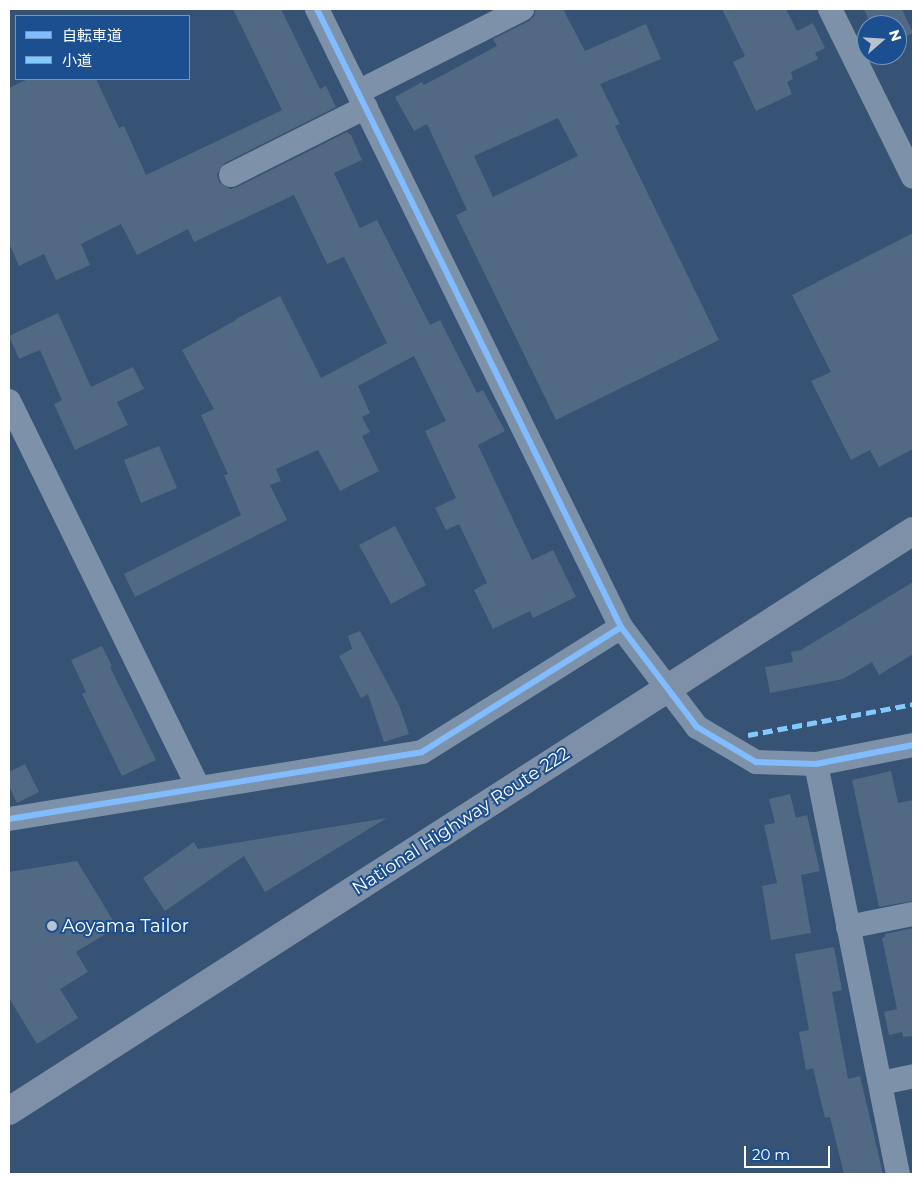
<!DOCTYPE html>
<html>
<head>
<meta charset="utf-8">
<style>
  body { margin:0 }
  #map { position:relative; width:922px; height:1183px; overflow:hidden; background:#365274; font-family:Montserrat,"Noto Sans JP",sans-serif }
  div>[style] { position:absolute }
  .building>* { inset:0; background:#526984 }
  .minor>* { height:24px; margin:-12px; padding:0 12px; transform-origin:12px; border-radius:12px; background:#7d92a8 }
  .trunk>* { height:28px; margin:-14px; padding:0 14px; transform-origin:14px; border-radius:14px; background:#7e90a7 }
  .quiet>* { height:5px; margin-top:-2.5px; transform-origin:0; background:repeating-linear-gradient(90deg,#80caff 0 10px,transparent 0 15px) }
  .cycleway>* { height:6px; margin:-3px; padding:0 3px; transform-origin:3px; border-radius:3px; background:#80bcff }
  .dots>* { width:14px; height:14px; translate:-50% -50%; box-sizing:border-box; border:2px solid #1b4f8f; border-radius:50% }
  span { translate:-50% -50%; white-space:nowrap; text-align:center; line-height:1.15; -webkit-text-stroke:4px #1b4f8f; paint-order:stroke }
  .street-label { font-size:18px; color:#fff }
  .poi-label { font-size:18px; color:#fff }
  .left { translate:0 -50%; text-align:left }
  .frame { position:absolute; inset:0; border:10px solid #fff; pointer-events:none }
  .legend { position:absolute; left:15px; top:15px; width:175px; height:65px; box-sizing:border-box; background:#1b4f8f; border:1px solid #7695bc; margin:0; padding:6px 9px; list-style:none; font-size:15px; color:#fff }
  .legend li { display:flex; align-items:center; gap:10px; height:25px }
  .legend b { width:25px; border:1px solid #7695bc }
  .north { position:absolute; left:857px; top:15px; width:50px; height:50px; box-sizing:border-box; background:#1b4f8f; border:1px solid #7695bc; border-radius:50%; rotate:71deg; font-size:14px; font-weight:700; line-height:20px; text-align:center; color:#fff }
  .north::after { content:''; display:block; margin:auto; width:18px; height:22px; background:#b9c2ce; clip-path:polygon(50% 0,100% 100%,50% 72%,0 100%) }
  .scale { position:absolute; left:744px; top:1146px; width:86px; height:22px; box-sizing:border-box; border:2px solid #fff; border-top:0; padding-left:6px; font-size:15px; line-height:18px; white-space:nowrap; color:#fff; -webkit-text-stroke:4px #1b4f8f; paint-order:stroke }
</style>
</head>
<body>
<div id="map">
  <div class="building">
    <i style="clip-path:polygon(233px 9px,281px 9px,320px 89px,326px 86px,336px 107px,225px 163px,217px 174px,219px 182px,230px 189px,237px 187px,347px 132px,351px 135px,362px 160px,334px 173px,360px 228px,377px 220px,430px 325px,440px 320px,477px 393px,483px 390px,505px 431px,478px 445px,532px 560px,553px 550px,576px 597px,533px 618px,530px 611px,493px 629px,474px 590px,487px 583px,459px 524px,446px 530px,435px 508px,456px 498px,425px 431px,446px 421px,414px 356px,358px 386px,370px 413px,362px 417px,370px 432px,362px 436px,379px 471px,340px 491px,318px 450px,276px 469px,281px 481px,270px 485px,287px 520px,135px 597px,124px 574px,241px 515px,224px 475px,228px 474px,201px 415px,214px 409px,182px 350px,236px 320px,236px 319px,280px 296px,321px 378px,387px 343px,344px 257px,327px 264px,294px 195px,194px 242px,188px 229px,137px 255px,121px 224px,81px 244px,90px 265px,56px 280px,44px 254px,19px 266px,9px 243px,9px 88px,28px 79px,96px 79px,119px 128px,124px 126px,146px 175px,282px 110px)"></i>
    <i style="clip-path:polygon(evenodd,536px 9px,563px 9px,585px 51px,646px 24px,661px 59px,600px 84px,620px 124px,615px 126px,719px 340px,556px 420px,456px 215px,467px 210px,427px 124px,414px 131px,395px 97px,422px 82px,424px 85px,497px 46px,493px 39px,529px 21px,534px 16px,536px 9px,558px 118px,578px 156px,493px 197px,474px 156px,558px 118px)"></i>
    <i style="clip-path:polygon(722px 9px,786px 9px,797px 31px,813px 23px,825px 48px,815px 53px,818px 59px,791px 72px,793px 79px,787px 82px,792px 94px,756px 111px,733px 62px,745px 56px)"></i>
    <i style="clip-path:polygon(864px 9px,902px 9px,913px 33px,897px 41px,897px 25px,871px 25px)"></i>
    <i style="clip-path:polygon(913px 233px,913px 449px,879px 467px,870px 450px,851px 460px,811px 381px,831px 372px,792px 295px)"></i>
    <i style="clip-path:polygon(58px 313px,91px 387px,133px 367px,144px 389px,117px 402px,128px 425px,75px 450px,54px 404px,62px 400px,40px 350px,19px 359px,9px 336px)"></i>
    <i style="clip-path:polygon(159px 446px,177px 488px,141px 503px,124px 460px)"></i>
    <i style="clip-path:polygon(395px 526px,426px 585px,391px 604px,359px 545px)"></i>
    <i style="clip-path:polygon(913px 582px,913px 654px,879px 675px,872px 662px,843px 679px,770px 693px,765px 667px,793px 662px,791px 652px,801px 650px)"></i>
    <i style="clip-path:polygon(360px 631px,399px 705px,409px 734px,384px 742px,368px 694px,361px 698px,339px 656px,352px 649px,348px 636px)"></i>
    <i style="clip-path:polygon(102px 646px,112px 666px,110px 667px,156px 760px,122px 776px,82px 694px,86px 692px,71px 660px)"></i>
    <i style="clip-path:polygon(25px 764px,39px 792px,17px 803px,9px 786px,9px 772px)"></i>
    <i style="clip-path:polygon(891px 771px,898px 803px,913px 800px,913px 901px,879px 907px,852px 780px)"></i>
    <i style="clip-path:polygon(790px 794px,796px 818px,807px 815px,820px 871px,801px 875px,811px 933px,771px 940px,762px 886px,777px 883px,764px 825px,775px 823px,769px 799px)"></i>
    <i style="clip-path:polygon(387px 818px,265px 892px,244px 856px,165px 911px,143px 878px,194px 842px,198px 849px)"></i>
    <i style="clip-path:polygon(77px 861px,117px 927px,76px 952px,88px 972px,60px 989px,78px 1018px,37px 1044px,9px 998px,9px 872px)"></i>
    <i style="clip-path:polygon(913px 928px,913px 1036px,903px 1037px,902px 1032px,889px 1035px,884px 1012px,897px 1009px,882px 938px,885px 937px,885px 934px)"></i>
    <i style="clip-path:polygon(834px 947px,842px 990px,832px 992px,848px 1079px,860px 1076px,883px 1174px,844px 1174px,830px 1117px,825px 1118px,813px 1068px,806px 1070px,799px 1032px,809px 1030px,795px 954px)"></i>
  </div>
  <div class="minor">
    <i style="left:317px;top:9px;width:689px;rotate:63.81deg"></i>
    <i style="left:621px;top:627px;width:126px;rotate:52.8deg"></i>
    <i style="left:697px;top:727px;width:69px;rotate:30.7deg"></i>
    <i style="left:756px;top:762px;width:60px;rotate:1.9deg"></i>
    <i style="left:816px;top:764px;width:99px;rotate:-11.1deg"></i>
    <i style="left:830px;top:9px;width:187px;rotate:63.7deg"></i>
    <i style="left:358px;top:92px;width:184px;rotate:-26.8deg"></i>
    <i style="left:231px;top:175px;width:151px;rotate:-26.7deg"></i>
    <i style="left:9px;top:401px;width:431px;rotate:63.9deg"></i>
    <i style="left:816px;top:764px;width:418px;rotate:78.7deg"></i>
    <i style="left:9px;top:819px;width:418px;rotate:-9.2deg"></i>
    <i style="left:422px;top:752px;width:235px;rotate:-32.1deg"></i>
    <i style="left:848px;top:927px;width:66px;rotate:-11.3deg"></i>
    <i style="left:881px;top:1083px;width:33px;rotate:-12deg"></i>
  </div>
  <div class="trunk">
    <i style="left:9px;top:1111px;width:1074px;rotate:-32.68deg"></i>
  </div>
  <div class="quiet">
    <i style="left:748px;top:735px;width:168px;rotate:-10.6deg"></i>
  </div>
  <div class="cycleway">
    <i style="left:317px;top:9px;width:689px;rotate:63.81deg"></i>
    <i style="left:621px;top:627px;width:126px;rotate:52.8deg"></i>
    <i style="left:697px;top:727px;width:69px;rotate:30.7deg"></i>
    <i style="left:756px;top:762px;width:60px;rotate:1.9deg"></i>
    <i style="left:816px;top:764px;width:99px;rotate:-11.1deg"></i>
    <i style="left:9px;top:819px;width:418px;rotate:-9.2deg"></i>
    <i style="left:422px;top:752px;width:235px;rotate:-32.1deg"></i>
  </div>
  <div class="dots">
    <i style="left:52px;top:926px;background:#b9c2ce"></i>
  </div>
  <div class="street-label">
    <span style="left:461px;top:821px;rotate:-33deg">National Highway Route 222</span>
  </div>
  <div class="poi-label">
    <span class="left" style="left:62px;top:926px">Aoyama Tailor</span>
  </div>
  <div class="frame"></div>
  <ul class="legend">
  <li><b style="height:6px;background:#80bcff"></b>自転車道</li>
  <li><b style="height:6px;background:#80caff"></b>小道</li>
  </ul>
  <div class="north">N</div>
  <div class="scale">20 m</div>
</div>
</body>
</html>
